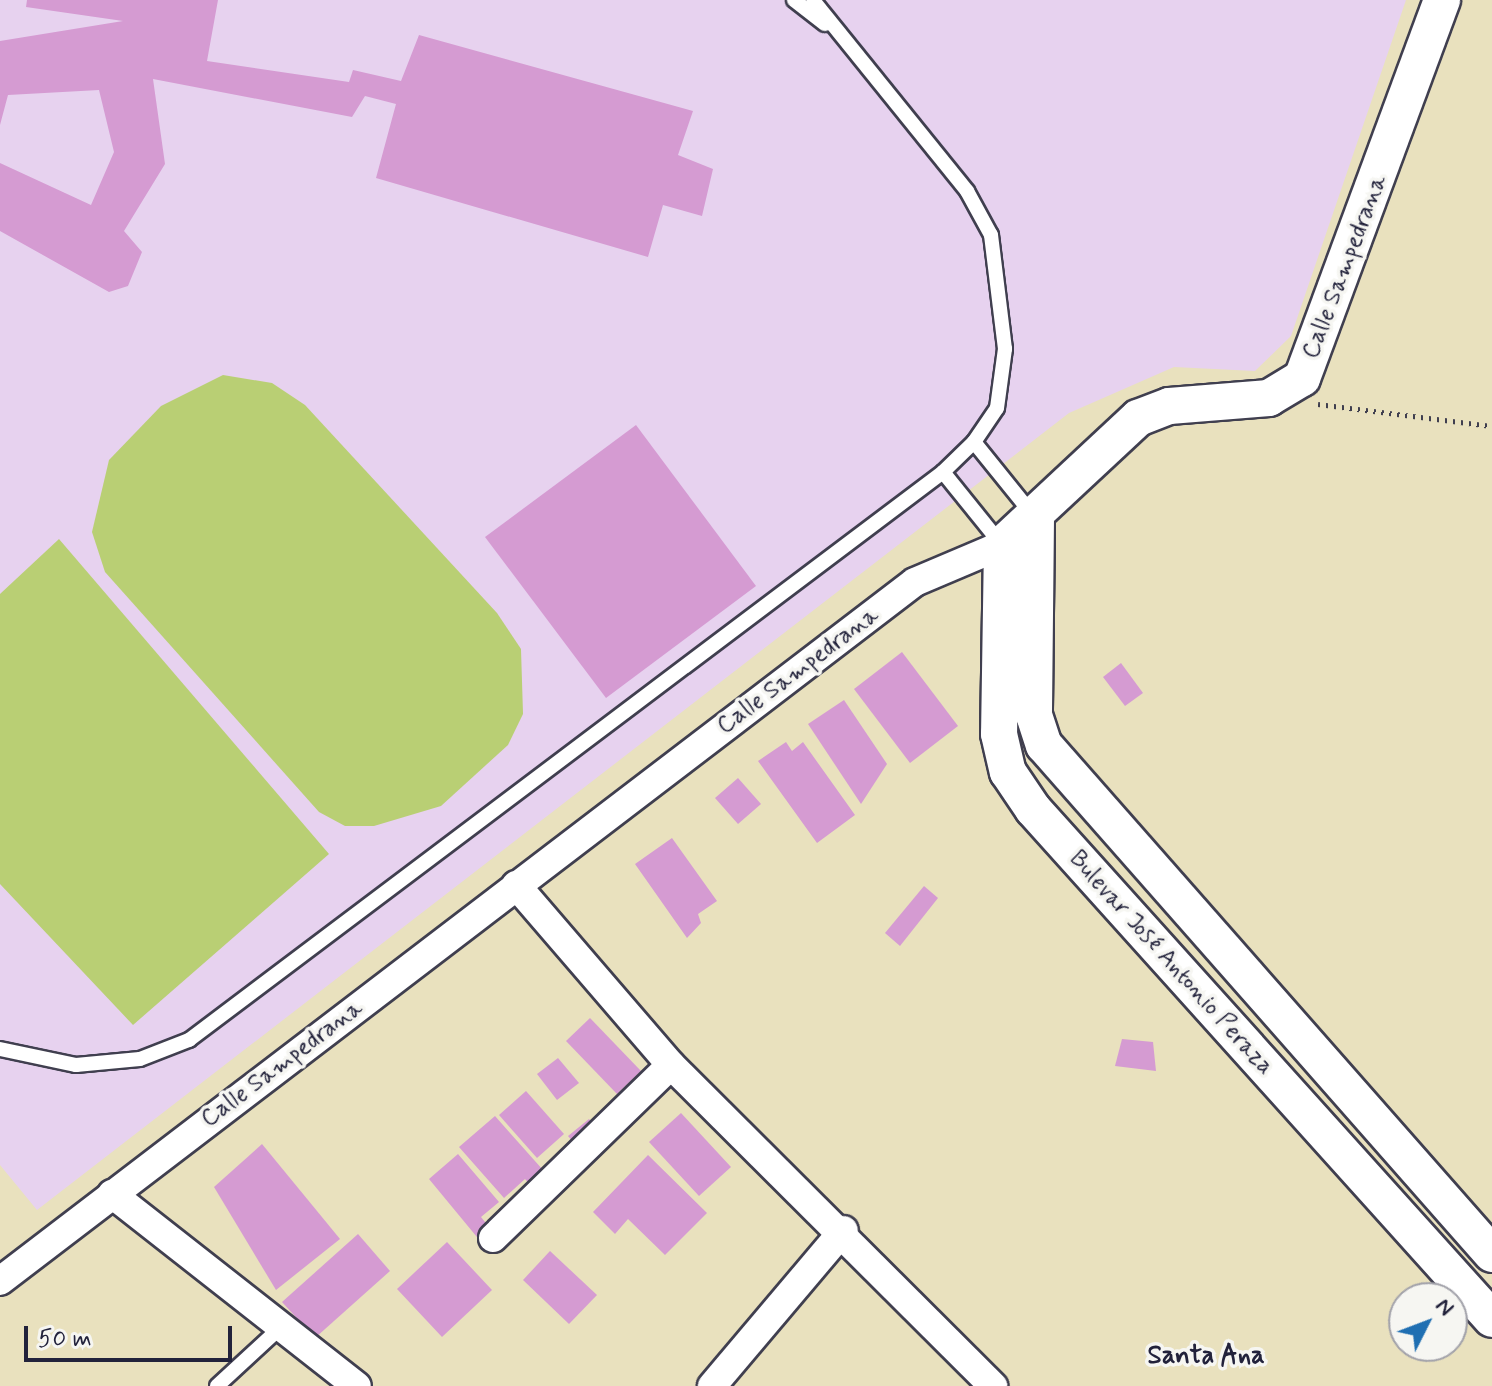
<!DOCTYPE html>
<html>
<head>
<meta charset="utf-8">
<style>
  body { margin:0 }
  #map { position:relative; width:1492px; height:1386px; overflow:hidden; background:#e9e1be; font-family:Mynerve,sans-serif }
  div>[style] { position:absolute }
  .built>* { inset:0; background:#e7d2ef }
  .green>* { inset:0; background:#b9cf74 }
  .building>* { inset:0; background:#d59bd2 }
  .path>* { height:5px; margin-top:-2.5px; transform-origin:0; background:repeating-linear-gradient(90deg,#403f4f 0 2px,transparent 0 8px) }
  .roads { filter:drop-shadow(2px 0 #403f4f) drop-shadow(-2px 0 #403f4f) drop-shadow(0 2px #403f4f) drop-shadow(0 -2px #403f4f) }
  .service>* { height:14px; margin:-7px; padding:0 7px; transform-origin:7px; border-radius:7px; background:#fff }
  .minor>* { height:28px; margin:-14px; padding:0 14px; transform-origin:14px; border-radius:14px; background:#fff }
  .tertiary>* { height:36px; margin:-18px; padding:0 18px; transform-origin:18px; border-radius:18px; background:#fff }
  span { translate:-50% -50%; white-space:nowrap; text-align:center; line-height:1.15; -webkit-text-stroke:7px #f6f6f2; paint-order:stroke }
  .street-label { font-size:24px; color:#22223b }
  .neighbourhood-label { font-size:26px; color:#22223b; font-weight:700 }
  .north { position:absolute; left:1388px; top:1282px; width:80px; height:80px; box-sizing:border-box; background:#f6f6f2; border:2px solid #a1a1a9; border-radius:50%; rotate:48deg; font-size:22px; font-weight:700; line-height:32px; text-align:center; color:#22223b }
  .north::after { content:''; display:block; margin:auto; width:28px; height:36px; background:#1f6fb2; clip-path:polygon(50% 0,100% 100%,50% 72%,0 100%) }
  .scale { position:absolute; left:24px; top:1326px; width:208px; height:36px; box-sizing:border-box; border:4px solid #22223b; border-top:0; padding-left:10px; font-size:24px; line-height:28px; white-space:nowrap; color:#22223b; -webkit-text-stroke:6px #f6f6f2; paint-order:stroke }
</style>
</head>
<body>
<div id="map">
  <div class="built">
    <i style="clip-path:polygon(0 0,1406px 0,1291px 336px,1255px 371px,1174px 367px,1069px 413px,37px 1210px,0 1165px)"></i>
  </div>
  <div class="green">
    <i style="clip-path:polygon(223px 375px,272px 383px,305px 405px,497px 613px,521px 649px,523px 714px,508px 745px,441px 806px,374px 826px,345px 826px,319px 812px,105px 572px,92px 532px,109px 460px,161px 406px)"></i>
    <i style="clip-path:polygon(59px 539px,329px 854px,133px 1025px,0 884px,0 594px)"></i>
  </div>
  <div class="building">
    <i style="clip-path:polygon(27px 0,218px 0,207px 61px,349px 82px,353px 70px,401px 81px,419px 35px,693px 111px,678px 155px,713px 169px,702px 216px,663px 205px,648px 257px,376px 178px,396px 104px,365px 96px,352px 117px,153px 79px,165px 164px,124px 231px,142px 252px,128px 286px,109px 292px,0 231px,0 163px,91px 205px,114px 152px,99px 90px,8px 95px,0 125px,0 41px,123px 21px,26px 7px)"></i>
    <i style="clip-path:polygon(636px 425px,756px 586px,606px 698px,485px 537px)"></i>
    <i style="clip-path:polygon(902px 652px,958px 726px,910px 763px,854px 689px)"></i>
    <i style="clip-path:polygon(1121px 663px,1143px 693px,1125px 706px,1103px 677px)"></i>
    <i style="clip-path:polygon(844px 700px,887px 764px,861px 804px,808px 724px)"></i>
    <i style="clip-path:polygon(786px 742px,792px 751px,803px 742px,855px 815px,817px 843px,758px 761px)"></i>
    <i style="clip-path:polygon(738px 778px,761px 804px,738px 824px,715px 798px)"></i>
    <i style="clip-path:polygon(672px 838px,717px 901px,698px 914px,701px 923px,687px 938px,635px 864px)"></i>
    <i style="clip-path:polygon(924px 886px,938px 898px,900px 946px,885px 933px)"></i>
    <i style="clip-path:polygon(590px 1018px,641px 1071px,617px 1094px,566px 1041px)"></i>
    <i style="clip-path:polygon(1122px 1039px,1153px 1042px,1156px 1071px,1115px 1066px)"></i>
    <i style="clip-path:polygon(558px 1058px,579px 1083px,557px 1100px,537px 1074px)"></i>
    <i style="clip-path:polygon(526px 1091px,564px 1134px,537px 1158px,499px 1115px)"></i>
    <i style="clip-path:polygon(681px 1113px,731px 1167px,699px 1196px,649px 1142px)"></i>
    <i style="clip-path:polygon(495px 1116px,543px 1170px,546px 1203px,525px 1179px,504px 1198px,459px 1147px)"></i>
    <i style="clip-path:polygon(589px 1119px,604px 1137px,583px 1154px,568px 1136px)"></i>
    <i style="clip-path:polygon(262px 1144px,340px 1239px,276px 1290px,214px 1187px)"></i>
    <i style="clip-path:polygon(458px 1154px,499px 1202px,481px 1217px,498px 1238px,486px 1248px,429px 1179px)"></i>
    <i style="clip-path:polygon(648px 1155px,707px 1213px,665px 1255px,628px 1219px,615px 1234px,593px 1212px)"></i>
    <i style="clip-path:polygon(358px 1234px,390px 1271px,315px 1338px,282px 1302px)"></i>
    <i style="clip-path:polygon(447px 1242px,492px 1290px,442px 1337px,397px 1289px)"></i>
    <i style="clip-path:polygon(550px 1251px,597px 1295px,569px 1324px,523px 1280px)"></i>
  </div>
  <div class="path">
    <i style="left:1318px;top:404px;width:175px;rotate:7.2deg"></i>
  </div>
  <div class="roads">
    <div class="service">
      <i style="left:794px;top:0;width:39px;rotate:38deg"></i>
      <i style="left:974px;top:442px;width:94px;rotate:51.1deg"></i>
      <i style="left:943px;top:472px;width:92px;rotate:51.1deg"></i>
      <i style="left:0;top:1049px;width:78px;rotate:11.9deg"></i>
      <i style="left:76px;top:1065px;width:64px;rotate:-5.4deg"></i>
      <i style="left:140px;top:1059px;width:53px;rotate:-21.2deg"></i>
      <i style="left:189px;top:1040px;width:944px;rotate:-36.99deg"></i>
      <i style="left:943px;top:472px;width:43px;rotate:-44.1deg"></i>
      <i style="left:974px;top:442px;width:41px;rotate:-55.9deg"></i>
      <i style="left:997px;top:408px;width:60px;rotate:-82.3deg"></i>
      <i style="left:1005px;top:349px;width:115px;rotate:-97deg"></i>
      <i style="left:991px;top:235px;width:50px;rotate:-118.6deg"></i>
      <i style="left:967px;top:191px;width:245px;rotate:-128.9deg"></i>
      <i style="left:217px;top:1386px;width:88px;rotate:-42.7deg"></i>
    </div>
    <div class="minor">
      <i style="left:516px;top:885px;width:238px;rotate:49.3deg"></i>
      <i style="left:671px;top:1065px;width:455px;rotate:44.9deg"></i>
      <i style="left:112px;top:1194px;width:311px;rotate:38.1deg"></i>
      <i style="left:493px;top:1238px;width:248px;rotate:-44.2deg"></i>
      <i style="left:0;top:1281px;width:1151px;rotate:-37.38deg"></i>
      <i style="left:915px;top:582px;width:95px;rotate:-23deg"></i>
      <i style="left:712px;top:1386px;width:204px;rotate:-49.8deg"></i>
    </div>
    <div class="tertiary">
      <i style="left:1442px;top:0;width:403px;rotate:110.3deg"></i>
      <i style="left:1302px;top:378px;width:39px;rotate:149deg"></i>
      <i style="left:1269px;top:398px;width:100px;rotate:175.4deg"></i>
      <i style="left:1169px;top:406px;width:33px;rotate:159deg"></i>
      <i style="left:1138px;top:418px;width:186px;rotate:137deg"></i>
      <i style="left:1002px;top:545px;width:189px;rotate:90.9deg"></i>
      <i style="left:999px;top:734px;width:39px;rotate:77deg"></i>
      <i style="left:1008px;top:772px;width:45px;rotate:56deg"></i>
      <i style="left:1033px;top:809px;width:686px;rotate:48.01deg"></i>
      <i style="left:1036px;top:518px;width:197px;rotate:90.6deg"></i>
      <i style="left:1034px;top:715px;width:32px;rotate:72deg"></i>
      <i style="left:1044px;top:745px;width:678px;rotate:48.65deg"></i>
    </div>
  </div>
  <div class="street-label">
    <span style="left:1345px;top:267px;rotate:-69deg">Calle Sampedrana</span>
    <span style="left:798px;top:671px;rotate:-37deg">Calle Sampedrana</span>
    <span style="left:1171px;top:963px;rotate:48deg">Bulevar José Antonio Peraza</span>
    <span style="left:282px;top:1064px;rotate:-37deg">Calle Sampedrana</span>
  </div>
  <div class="neighbourhood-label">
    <span style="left:1206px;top:1357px">Santa Ana</span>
  </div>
  <div class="north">N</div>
  <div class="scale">50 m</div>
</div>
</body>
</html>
